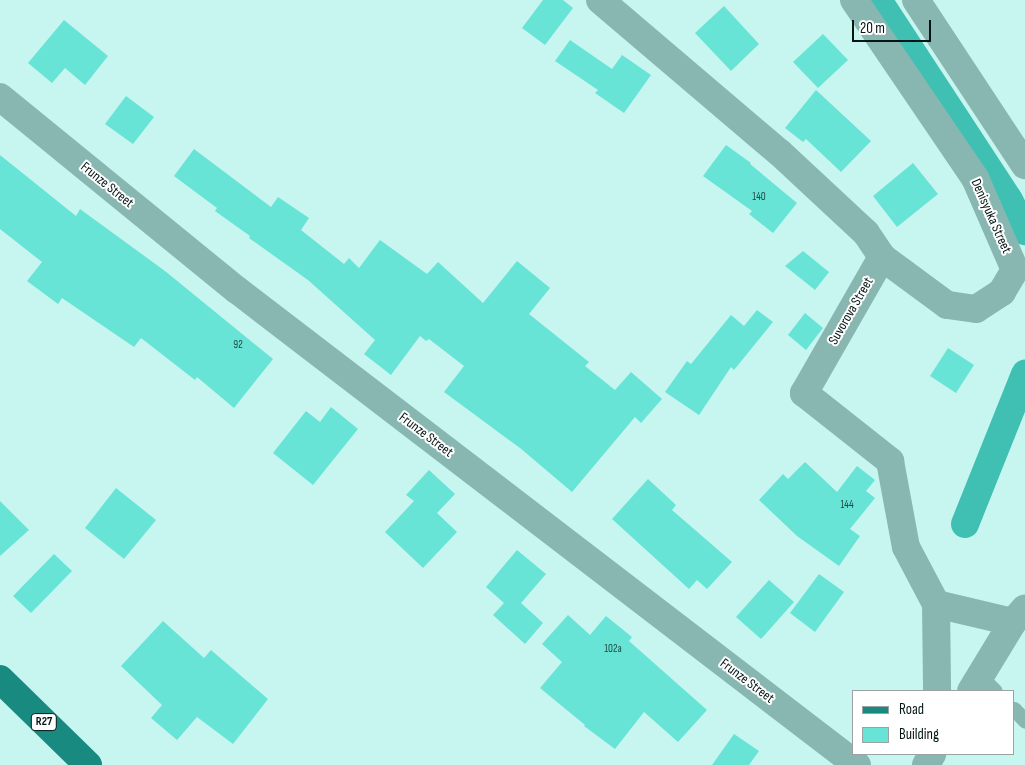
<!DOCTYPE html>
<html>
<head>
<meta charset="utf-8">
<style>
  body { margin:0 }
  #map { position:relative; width:1025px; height:765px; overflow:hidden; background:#c6f6ef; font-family:"Sofia Sans Condensed",sans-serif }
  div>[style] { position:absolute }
  .canal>* { height:28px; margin:-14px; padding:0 14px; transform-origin:14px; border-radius:14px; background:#3fc0b3 }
  .building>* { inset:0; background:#68e4d6 }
  .service>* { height:15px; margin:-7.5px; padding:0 7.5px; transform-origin:7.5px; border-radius:7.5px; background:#88b7b1 }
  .minor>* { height:28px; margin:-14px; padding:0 14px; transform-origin:14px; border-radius:14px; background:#88b7b1 }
  .primary>* { height:28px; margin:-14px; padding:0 14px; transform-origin:14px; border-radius:14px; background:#188a80 }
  span { translate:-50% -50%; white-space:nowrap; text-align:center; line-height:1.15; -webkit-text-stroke:4px #fff; paint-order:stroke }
  .number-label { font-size:11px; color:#1d4a44 }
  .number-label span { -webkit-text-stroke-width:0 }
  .shield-label span { padding:1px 4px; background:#fff; border:1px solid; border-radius:4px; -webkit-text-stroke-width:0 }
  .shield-label { font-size:12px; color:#041614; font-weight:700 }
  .street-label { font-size:14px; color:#041614 }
  .legend { position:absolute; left:852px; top:690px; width:162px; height:65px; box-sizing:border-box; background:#fff; border:1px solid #9ba2a1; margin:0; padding:6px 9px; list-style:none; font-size:15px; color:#041614 }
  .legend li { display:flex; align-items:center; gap:10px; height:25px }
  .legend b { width:25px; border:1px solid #9ba2a1 }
  .scale { position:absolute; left:852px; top:20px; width:79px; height:22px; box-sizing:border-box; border:2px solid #041614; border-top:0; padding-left:6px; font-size:15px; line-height:18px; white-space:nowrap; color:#041614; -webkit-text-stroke:4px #fff; paint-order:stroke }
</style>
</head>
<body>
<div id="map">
  <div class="canal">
    <i style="left:878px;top:0;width:239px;rotate:56.8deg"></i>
    <i style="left:1009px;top:200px;width:35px;rotate:63deg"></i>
    <i style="left:965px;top:524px;width:162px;rotate:-68.2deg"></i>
  </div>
  <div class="building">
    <i style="clip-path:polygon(543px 0,563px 0,573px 8px,545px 45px,522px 28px)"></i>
    <i style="clip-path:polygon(724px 6px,759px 44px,731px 71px,695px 33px)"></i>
    <i style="clip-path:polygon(64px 20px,108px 56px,85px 85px,65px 68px,52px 83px,28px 63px)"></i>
    <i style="clip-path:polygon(823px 34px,848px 60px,818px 88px,793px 62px)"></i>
    <i style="clip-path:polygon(570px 40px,612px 69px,622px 55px,651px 75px,624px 113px,595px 93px,598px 90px,555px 61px)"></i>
    <i style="clip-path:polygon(816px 90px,871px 141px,841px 172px,806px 139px,803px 142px,785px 128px)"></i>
    <i style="clip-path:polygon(126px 96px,154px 117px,133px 144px,105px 124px)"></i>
    <i style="clip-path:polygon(726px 145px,751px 163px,750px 164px,797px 203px,773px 233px,749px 214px,752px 211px,703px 176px)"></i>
    <i style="clip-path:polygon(194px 149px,271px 207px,278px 197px,309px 218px,301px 230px,344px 264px,349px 258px,359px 268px,380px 240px,427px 274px,438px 262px,483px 303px,517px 261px,550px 288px,529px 314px,589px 362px,585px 366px,615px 390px,631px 372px,662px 399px,641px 423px,635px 417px,572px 492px,520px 448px,444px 392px,464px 366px,429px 339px,426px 341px,420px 336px,391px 375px,364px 354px,375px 340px,308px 280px,249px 238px,250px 236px,215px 211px,217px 208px,174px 176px)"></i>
    <i style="clip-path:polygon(0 155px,76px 216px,80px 209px,165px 271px,273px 359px,234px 408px,197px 377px,195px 380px,141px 338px,134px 347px,62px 298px,58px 304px,27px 281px,42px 262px,0 229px)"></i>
    <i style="clip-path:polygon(913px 163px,938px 194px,897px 227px,873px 196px)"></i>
    <i style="clip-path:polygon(803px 251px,829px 272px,815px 290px,785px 266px)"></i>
    <i style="clip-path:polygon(757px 310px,773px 322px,734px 370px,731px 367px,699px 415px,665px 392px,687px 361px,691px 364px,731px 315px,744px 326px)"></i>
    <i style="clip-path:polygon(805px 313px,823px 328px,806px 350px,788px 335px)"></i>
    <i style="clip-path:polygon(948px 348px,974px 365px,956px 393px,930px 376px)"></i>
    <i style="clip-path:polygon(331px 407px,358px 429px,313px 485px,273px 453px,306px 411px,320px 422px)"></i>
    <i style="clip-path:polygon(805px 462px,837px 492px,857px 466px,875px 480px,866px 491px,875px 498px,850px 529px,860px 536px,839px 566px,797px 536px,759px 500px,783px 474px,788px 479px)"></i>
    <i style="clip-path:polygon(429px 470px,455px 494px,437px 513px,457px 532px,423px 568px,385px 532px,414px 501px,406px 495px)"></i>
    <i style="clip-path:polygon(648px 479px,676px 505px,672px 510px,732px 562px,707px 589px,697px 580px,689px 589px,612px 519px)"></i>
    <i style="clip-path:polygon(116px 488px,156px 520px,124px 559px,85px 528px)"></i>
    <i style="clip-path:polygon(0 501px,29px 530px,0 556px)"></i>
    <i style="clip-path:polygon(517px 550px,546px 574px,521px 603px,543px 623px,525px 644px,493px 615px,504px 603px,486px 587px)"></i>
    <i style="clip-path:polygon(54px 554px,72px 571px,31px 613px,13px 596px)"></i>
    <i style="clip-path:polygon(819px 574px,844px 592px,815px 632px,790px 613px)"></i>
    <i style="clip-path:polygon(769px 580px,794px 602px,761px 639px,736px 617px)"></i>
    <i style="clip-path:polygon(568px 615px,590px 635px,606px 616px,632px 637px,629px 641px,707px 710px,678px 742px,644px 712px,615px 749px,584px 726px,585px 725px,540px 688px,562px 662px,542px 644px)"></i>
    <i style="clip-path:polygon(163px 621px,204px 658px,211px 650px,268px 699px,233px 744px,197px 717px,177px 740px,151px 718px,162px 705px,121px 666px)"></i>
    <i style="clip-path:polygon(734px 734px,759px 751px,749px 765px,712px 765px)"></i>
  </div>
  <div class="service">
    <i style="left:980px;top:676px;width:21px;rotate:45deg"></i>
    <i style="left:1014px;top:709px;width:16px;rotate:47deg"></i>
  </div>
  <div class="minor">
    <i style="left:600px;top:0;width:236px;rotate:40.4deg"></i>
    <i style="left:780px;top:153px;width:117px;rotate:42.9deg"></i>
    <i style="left:866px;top:233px;width:29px;rotate:56deg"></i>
    <i style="left:882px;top:257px;width:157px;rotate:119.8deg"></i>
    <i style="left:804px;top:393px;width:110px;rotate:38.3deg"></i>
    <i style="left:890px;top:461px;width:87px;rotate:79.5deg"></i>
    <i style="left:906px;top:547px;width:64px;rotate:62.2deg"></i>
    <i style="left:936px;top:604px;width:87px;rotate:89.3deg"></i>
    <i style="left:854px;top:0;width:215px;rotate:55.8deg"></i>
    <i style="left:975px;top:178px;width:100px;rotate:66.5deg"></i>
    <i style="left:1015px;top:270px;width:26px;rotate:121deg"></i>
    <i style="left:1002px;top:292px;width:31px;rotate:147deg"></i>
    <i style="left:976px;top:309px;width:29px;rotate:-172deg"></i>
    <i style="left:947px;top:305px;width:81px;rotate:-143.6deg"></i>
    <i style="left:916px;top:0;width:198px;rotate:56.6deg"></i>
    <i style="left:0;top:97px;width:306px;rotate:39.2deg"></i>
    <i style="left:237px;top:290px;width:781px;rotate:37.46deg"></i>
    <i style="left:936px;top:604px;width:79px;rotate:13.2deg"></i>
    <i style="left:971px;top:691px;width:81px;rotate:-58.7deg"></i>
    <i style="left:1013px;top:622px;width:18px;rotate:-49deg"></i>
    <i style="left:926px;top:765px;width:13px;rotate:-61deg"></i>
  </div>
  <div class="primary">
    <i style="left:0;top:679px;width:123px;rotate:44.3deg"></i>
  </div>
  <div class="number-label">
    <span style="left:759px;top:197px">140</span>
    <span style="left:238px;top:345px">92</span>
    <span style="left:847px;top:505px">144</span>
    <span style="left:613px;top:649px">102а</span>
  </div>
  <div class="shield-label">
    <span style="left:44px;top:722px">R27</span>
  </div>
  <div class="street-label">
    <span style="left:107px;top:185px;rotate:39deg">Frunze Street</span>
    <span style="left:991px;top:216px;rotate:66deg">Denisyuka Street</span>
    <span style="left:851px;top:311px;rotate:-60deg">Suvorova Street</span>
    <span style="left:426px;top:435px;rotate:37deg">Frunze Street</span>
    <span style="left:747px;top:681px;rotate:37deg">Frunze Street</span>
  </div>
  <ul class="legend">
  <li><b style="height:6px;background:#188a80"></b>Road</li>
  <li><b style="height:14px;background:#68e4d6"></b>Building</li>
  </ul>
  <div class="scale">20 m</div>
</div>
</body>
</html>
